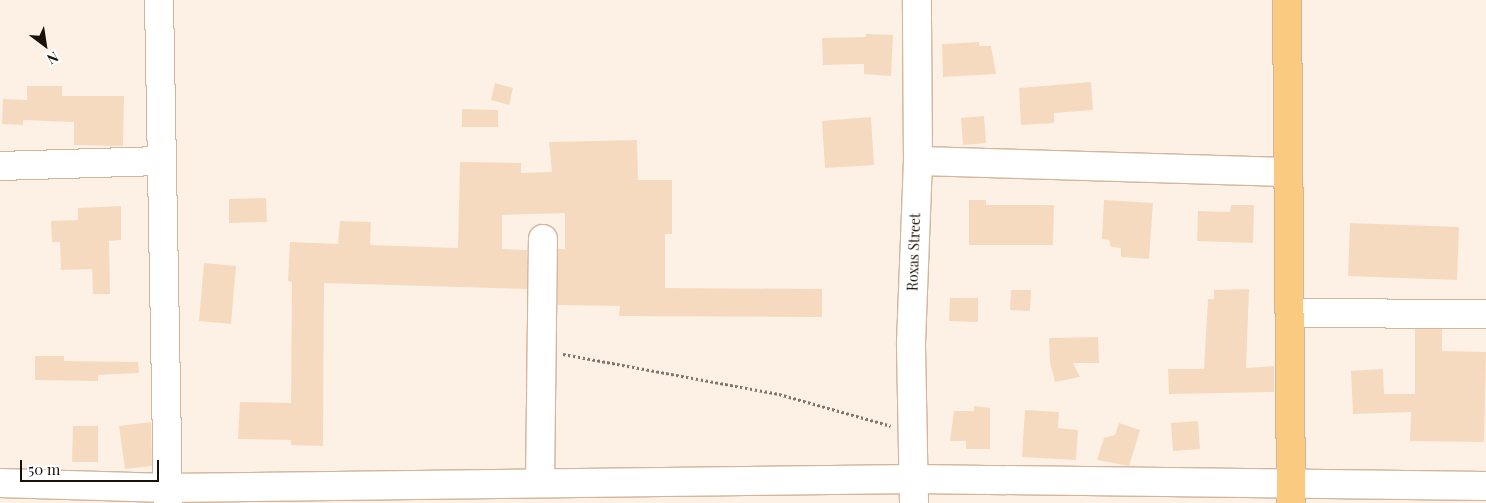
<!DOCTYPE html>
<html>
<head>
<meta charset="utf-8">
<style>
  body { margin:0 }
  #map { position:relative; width:1486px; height:503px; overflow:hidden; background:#fdf1e6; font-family:"Playfair Display",serif }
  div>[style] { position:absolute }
  .building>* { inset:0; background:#f6dabf }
  .path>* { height:3px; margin-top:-1.5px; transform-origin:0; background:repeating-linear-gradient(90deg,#80766c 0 2.5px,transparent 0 5px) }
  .roads { filter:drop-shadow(1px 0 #d1b69c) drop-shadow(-1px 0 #d1b69c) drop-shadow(0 1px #d1b69c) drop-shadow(0 -1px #d1b69c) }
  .minor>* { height:28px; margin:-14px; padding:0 14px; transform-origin:14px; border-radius:14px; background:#fff }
  .major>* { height:28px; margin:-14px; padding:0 14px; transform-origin:14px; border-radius:14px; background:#faca80 }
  span { translate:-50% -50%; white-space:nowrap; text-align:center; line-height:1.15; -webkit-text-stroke:5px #fff; paint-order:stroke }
  .street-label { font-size:14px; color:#191007 }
  .north { position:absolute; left:20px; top:20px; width:50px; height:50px; -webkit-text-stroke:4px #fff; paint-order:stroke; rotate:149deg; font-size:14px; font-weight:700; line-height:20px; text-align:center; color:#191007 }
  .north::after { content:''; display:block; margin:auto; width:18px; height:22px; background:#191007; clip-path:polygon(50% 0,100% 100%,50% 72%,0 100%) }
  .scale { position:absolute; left:20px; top:460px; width:139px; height:22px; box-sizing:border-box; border:2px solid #191007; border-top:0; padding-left:6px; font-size:15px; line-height:18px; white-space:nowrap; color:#191007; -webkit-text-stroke:4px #fff; paint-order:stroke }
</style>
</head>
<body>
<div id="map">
  <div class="building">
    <i style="clip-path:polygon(866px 34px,893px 35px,891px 76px,864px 74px,864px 64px,823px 65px,822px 38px,866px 37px)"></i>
    <i style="clip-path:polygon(979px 42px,979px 46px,991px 46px,996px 74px,943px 77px,942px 44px)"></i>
    <i style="clip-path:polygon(1091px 82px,1093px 110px,1054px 113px,1054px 123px,1021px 125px,1019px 88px)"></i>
    <i style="clip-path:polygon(495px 83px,513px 88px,509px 105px,491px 100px)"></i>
    <i style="clip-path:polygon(27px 86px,62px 86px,62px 96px,124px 96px,123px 146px,74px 145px,74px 122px,23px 120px,23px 125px,2px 124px,3px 99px,27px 100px)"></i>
    <i style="clip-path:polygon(462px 109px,498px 110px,498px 127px,462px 127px)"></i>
    <i style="clip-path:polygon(984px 116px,986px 143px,963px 145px,961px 118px)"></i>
    <i style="clip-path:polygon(871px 117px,874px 165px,825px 168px,822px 121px)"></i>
    <i style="clip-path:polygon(637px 140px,638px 180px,672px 180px,672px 234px,665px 234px,665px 288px,822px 289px,822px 317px,619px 316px,620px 306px,558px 305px,558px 249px,565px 249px,565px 213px,502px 215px,502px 249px,527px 250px,527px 289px,324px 283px,323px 446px,291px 445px,291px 440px,238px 439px,240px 402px,291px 403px,292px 282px,288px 281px,290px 242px,338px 244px,340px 221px,371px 222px,370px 245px,458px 248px,460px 162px,521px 163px,521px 173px,552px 172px,549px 142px)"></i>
    <i style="clip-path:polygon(266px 198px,267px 222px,229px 223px,229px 199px)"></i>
    <i style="clip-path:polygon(969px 200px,986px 200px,986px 205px,1054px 205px,1053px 245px,969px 245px)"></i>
    <i style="clip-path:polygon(1104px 200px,1153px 203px,1149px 259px,1121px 257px,1121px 248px,1111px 247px,1109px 240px,1102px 239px)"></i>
    <i style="clip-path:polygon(1231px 205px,1254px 205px,1253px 243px,1197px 241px,1198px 211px,1230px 212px)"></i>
    <i style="clip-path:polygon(121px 206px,121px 240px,109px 241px,110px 294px,93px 294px,92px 269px,61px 270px,60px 242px,52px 242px,51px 221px,78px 220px,78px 208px)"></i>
    <i style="clip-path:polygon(1350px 223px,1459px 227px,1457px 280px,1348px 276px)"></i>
    <i style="clip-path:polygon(204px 263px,236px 266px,231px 324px,199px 321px)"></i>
    <i style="clip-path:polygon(1249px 289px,1246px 368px,1274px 366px,1274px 392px,1169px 394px,1168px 369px,1204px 369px,1208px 299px,1214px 299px,1214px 290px)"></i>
    <i style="clip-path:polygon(1011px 290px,1031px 290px,1030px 311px,1010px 310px)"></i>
    <i style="clip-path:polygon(950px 298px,978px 298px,978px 322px,949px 321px)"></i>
    <i style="clip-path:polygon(1415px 329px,1442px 329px,1442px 351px,1486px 352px,1484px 442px,1410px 441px,1411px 412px,1353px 414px,1351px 371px,1383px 369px,1384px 394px,1415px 394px)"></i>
    <i style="clip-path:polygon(1098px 337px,1099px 363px,1073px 363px,1080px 377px,1055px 382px,1050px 363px,1049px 338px)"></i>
    <i style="clip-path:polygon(35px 356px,64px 356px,64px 361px,138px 362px,139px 373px,98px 375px,98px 381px,35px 380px)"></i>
    <i style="clip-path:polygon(974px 406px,990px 408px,990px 449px,966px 449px,966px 441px,950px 441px,954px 411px,974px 411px)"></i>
    <i style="clip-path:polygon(1025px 410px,1059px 412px,1058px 428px,1078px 430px,1076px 460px,1022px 457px)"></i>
    <i style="clip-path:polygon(1198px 421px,1200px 449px,1173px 451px,1171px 423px)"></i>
    <i style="clip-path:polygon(151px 422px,152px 466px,125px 469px,119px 426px)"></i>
    <i style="clip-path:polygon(1119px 423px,1140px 430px,1129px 466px,1097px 460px,1104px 438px,1115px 435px)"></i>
    <i style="clip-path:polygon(73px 426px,98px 426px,98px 462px,72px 462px)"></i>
  </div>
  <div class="path">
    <i style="left:563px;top:354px;width:220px;rotate:10.5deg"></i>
    <i style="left:779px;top:394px;width:116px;rotate:15.9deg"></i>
  </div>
  <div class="roads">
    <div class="minor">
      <i style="left:159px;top:0;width:503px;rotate:88.97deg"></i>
      <i style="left:918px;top:161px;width:370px;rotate:1.7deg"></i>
      <i style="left:0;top:166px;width:160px;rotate:-1.8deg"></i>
      <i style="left:1290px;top:313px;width:196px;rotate:0.3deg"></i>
      <i style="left:0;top:483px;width:168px;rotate:1.7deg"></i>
      <i style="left:168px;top:488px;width:746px;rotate:-0.69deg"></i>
      <i style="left:914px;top:479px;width:572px;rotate:0.7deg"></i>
      <i style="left:540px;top:483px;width:244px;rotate:-89.3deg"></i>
      <i style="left:914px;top:503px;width:160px;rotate:-91.1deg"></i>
      <i style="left:911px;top:343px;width:182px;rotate:-87.8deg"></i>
      <i style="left:918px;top:161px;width:161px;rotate:-90.4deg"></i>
    </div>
    <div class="major">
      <i style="left:1287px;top:0;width:503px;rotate:89.54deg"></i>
    </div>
  </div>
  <div class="street-label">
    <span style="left:914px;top:252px;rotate:-88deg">Roxas Street</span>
  </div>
  <div class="north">N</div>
  <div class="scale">50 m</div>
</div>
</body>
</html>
